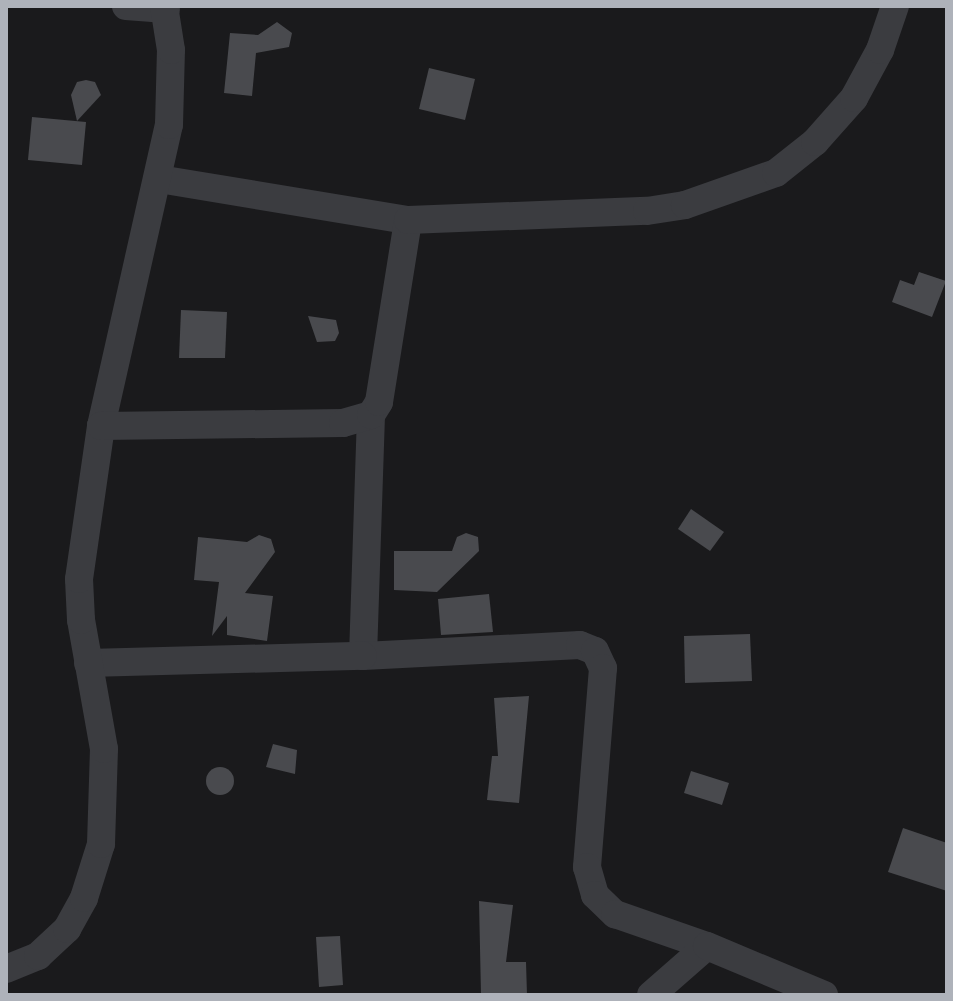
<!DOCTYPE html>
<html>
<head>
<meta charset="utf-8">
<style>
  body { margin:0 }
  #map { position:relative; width:953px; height:1001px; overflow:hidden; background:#1a1a1c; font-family:Signika,sans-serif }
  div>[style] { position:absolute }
  .building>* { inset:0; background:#494a4e }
  .round { border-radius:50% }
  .street>* { height:28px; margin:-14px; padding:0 14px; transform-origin:14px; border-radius:14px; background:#3b3c40 }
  span { translate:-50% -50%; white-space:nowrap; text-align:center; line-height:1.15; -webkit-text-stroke:6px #151517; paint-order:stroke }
  .frame { position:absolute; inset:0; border:8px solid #aeb2ba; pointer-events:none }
</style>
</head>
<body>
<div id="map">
  <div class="building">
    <i style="clip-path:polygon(277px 22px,292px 33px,289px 47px,256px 53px,252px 96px,224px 93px,230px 33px,258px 35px)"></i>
    <i style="clip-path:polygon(429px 68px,475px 79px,465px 120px,419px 109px)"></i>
    <i style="clip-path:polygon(86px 80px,95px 82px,101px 95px,77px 121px,71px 95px,77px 82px)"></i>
    <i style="clip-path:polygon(32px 117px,86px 122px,82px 165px,28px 160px)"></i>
    <i style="clip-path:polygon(919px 272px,946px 281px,932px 317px,892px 302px,900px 280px,914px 285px)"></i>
    <i style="clip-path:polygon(181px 310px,227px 312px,225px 358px,179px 358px)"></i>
    <i style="clip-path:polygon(308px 316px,336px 320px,339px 333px,335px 341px,317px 342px)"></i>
    <i style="clip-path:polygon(691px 509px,724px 532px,710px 551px,678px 529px)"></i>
    <i style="clip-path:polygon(466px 533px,478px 537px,479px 551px,437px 592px,394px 590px,394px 551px,452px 551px,457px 537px)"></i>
    <i style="clip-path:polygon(259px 535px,271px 539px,275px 552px,245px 593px,273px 596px,267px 641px,227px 635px,227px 616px,212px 636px,219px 582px,194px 580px,198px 537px,247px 542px)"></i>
    <i style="clip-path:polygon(489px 594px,493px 632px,441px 635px,438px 599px)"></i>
    <i style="clip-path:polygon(750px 634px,752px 681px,685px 683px,684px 636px)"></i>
    <i style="clip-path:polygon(529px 696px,519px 803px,487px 800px,492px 756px,498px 756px,494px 698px)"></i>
    <i style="clip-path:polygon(273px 744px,297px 750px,295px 774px,266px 767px)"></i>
    <i class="round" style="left:206px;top:767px;width:28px;height:28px"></i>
    <i style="clip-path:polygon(691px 771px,729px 783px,722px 805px,684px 793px)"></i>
    <i style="clip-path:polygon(903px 828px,947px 843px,947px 891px,888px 872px)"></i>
    <i style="clip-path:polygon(479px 901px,513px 905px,506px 962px,526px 962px,527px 995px,481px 995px)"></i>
    <i style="clip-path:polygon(340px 936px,343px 985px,319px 987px,316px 937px)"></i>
  </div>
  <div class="street">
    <i style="left:126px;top:6px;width:40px;rotate:4.3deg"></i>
    <i style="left:159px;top:179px;width:252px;rotate:9.4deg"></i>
    <i style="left:371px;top:415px;width:241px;rotate:91.9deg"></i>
    <i style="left:363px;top:656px;width:217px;rotate:-2.9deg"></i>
    <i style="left:580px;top:645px;width:16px;rotate:22deg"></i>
    <i style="left:595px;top:651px;width:19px;rotate:65deg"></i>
    <i style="left:603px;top:668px;width:200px;rotate:94.6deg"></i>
    <i style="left:587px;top:867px;width:29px;rotate:74deg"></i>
    <i style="left:595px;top:895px;width:28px;rotate:44deg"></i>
    <i style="left:615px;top:914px;width:97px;rotate:19.2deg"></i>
    <i style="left:101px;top:426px;width:309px;rotate:-77.3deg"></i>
    <i style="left:169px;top:125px;width:75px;rotate:-88.5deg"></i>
    <i style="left:171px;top:50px;width:45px;rotate:-99deg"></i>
    <i style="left:88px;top:663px;width:275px;rotate:-1.5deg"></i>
    <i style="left:6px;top:969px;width:35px;rotate:-22deg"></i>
    <i style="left:38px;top:956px;width:40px;rotate:-43deg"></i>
    <i style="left:67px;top:929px;width:35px;rotate:-61deg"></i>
    <i style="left:84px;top:898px;width:57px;rotate:-72.5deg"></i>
    <i style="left:101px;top:844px;width:95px;rotate:-88.2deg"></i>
    <i style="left:104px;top:749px;width:131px;rotate:-100.1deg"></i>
    <i style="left:81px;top:620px;width:41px;rotate:-92.8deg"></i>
    <i style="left:79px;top:579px;width:155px;rotate:-81.8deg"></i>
    <i style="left:101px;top:426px;width:242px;rotate:-0.7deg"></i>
    <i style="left:343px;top:423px;width:29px;rotate:-16deg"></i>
    <i style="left:371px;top:415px;width:15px;rotate:-58deg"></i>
    <i style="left:379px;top:402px;width:184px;rotate:-80.9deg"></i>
    <i style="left:408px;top:220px;width:239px;rotate:-2.2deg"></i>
    <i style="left:647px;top:211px;width:38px;rotate:-9deg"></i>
    <i style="left:685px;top:205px;width:96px;rotate:-19.4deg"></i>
    <i style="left:776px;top:173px;width:50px;rotate:-38.5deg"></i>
    <i style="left:815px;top:142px;width:59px;rotate:-48.4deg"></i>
    <i style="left:854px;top:98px;width:55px;rotate:-61.6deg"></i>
    <i style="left:880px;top:50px;width:46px;rotate:-71.2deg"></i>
    <i style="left:651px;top:995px;width:74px;rotate:-41.2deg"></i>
    <i style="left:707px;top:946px;width:127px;rotate:22.7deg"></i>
  </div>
  <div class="frame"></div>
</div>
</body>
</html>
